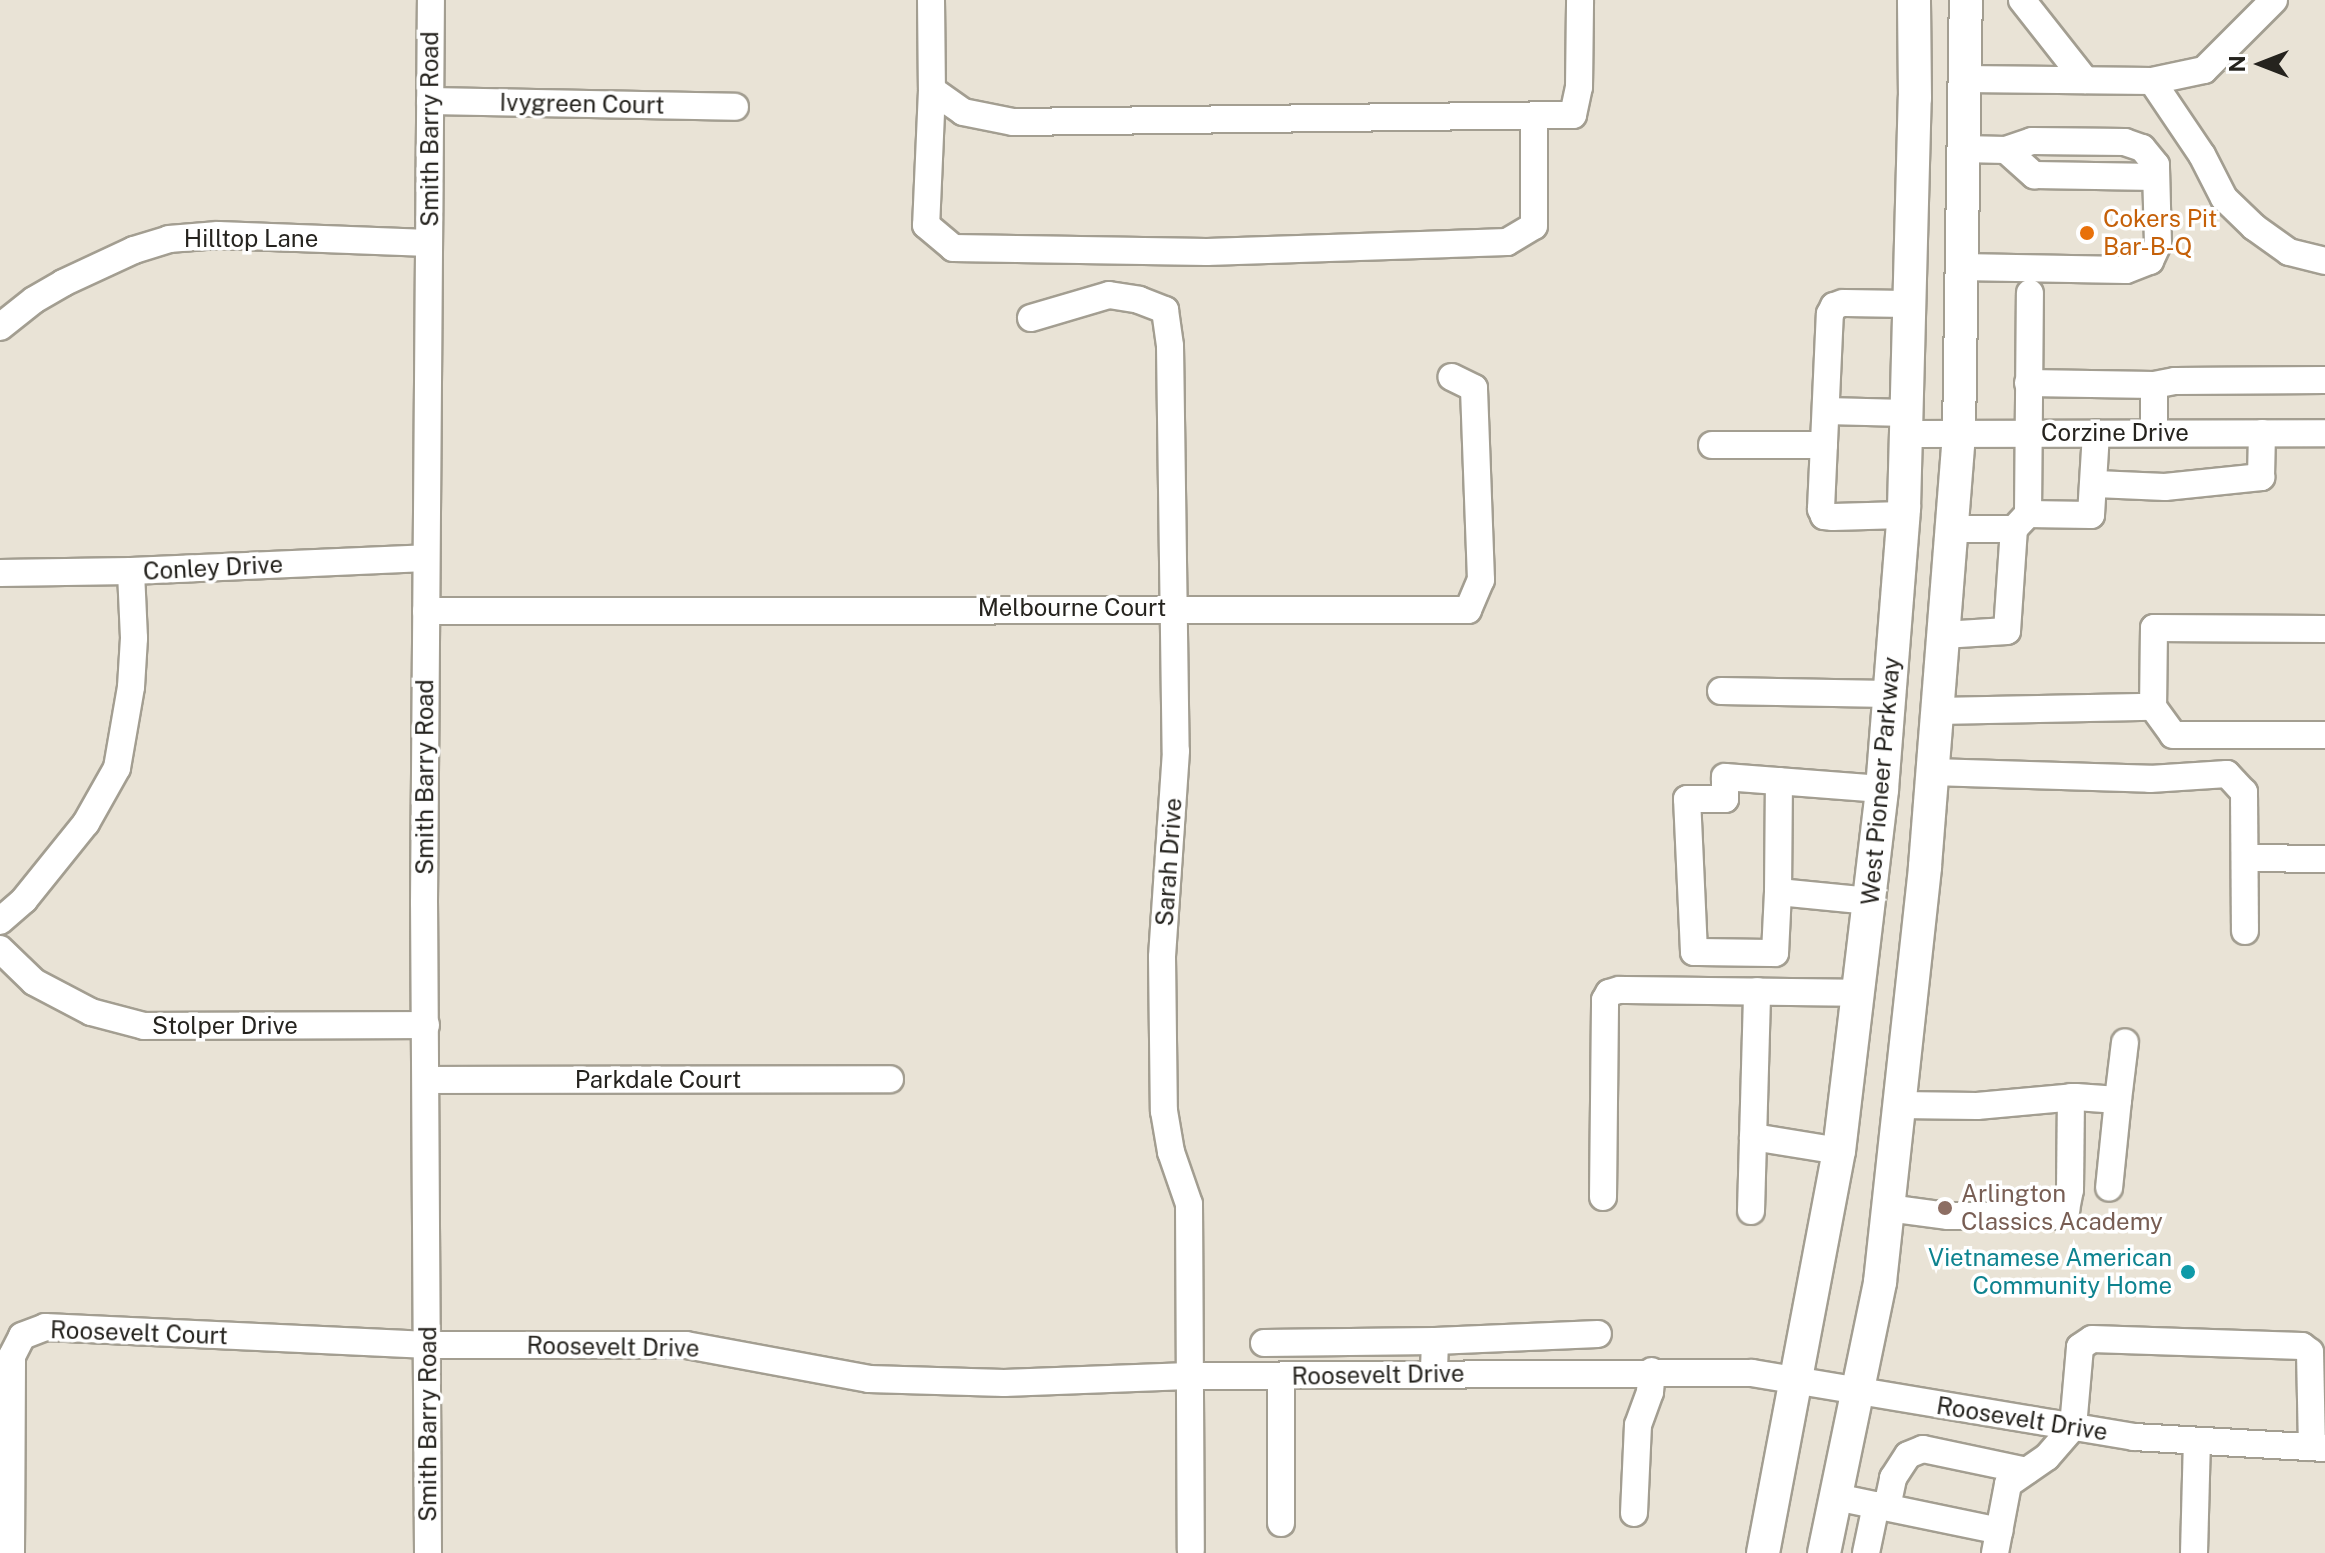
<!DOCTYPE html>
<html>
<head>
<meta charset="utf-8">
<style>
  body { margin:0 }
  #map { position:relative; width:2325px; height:1553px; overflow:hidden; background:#e9e3d6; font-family:"Public Sans",sans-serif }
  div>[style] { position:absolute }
  .roads { filter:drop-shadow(2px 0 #a39e91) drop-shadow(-2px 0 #a39e91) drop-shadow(0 2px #a39e91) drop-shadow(0 -2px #a39e91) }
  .minor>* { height:26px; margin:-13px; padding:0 13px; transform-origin:13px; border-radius:13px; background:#fff }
  .major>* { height:32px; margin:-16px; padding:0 16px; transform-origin:16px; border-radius:16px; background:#fff }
  .dots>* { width:22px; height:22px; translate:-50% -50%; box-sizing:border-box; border:4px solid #fff; border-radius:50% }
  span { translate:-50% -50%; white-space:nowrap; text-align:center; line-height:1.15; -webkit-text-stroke:7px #fff; paint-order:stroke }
  .street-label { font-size:24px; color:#25231e }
  .food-label { font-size:24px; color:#c56008 }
  .left { translate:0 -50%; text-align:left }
  .education-label { font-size:24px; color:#785e54 }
  .culture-label { font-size:24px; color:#0d838f }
  .right { translate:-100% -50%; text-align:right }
  .north { position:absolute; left:2221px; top:24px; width:80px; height:80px; -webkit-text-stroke:6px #fff; paint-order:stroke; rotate:270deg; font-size:22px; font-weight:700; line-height:32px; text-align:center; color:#25231e }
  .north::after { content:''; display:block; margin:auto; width:28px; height:36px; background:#25231e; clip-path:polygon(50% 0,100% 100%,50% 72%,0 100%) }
</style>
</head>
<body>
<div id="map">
  <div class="roads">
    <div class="minor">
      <i style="left:931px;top:0;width:90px;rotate:89.4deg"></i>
      <i style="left:932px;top:90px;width:38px;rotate:35deg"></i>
      <i style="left:963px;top:112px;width:51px;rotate:11.3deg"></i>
      <i style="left:1013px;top:122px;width:560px;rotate:-0.72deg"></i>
      <i style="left:1573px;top:115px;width:29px;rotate:-78deg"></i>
      <i style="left:1579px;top:87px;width:87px;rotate:-89.3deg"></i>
      <i style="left:2022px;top:0;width:102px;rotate:51.8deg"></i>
      <i style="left:1964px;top:79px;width:188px;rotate:0.6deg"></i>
      <i style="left:2152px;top:81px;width:53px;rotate:-11.9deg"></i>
      <i style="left:2204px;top:70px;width:99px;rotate:-45deg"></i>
      <i style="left:2152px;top:81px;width:89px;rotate:56deg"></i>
      <i style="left:2202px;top:155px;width:48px;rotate:62.9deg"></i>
      <i style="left:2224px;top:198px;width:42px;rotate:44deg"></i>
      <i style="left:2254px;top:227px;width:43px;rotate:35.5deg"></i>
      <i style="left:2289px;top:252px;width:37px;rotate:14deg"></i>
      <i style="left:932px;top:90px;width:135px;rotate:92.5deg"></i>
      <i style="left:926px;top:225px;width:35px;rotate:40deg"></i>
      <i style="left:953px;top:248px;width:254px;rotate:0.9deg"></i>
      <i style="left:1207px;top:252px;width:300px;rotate:-1.9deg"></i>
      <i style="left:1507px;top:242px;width:31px;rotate:-31deg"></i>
      <i style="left:1534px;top:226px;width:109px;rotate:-90deg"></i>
      <i style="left:430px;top:101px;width:305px;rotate:1.1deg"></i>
      <i style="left:2006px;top:150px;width:38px;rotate:42deg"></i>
      <i style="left:2034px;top:175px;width:122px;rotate:0.9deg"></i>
      <i style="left:1961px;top:267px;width:165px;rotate:1deg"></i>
      <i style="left:2126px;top:270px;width:26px;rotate:-21deg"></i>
      <i style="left:2150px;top:261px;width:19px;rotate:-65deg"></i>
      <i style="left:2158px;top:244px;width:79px;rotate:-91.5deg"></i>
      <i style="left:2156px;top:165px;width:22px;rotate:-129deg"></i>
      <i style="left:2142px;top:148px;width:18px;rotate:-161deg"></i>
      <i style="left:2125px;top:142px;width:93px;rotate:-179.4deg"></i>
      <i style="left:2032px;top:141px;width:28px;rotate:161deg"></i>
      <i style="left:2006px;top:150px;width:43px;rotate:-178.7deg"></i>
      <i style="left:1031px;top:318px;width:81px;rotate:-16.4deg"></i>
      <i style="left:1109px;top:295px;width:30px;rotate:9deg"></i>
      <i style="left:1139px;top:300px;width:28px;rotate:21deg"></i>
      <i style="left:1165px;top:310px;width:36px;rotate:82deg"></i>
      <i style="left:1170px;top:346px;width:405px;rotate:89.2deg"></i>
      <i style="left:1176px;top:751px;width:206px;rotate:93.9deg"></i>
      <i style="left:1162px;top:957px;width:154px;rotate:89.3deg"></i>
      <i style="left:1164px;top:1111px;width:42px;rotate:80.3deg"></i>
      <i style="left:1171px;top:1152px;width:55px;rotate:70.9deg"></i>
      <i style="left:1189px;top:1204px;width:346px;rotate:89.7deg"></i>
      <i style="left:0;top:327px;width:43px;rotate:-38.5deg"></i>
      <i style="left:34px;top:300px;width:34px;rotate:-30deg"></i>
      <i style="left:63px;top:283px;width:78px;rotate:-24.9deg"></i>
      <i style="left:134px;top:250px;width:37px;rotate:-17deg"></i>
      <i style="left:169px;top:239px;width:49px;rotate:-4.7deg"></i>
      <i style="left:218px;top:235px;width:211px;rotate:2.2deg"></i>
      <i style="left:2028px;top:383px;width:126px;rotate:0.9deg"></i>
      <i style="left:2154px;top:385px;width:48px;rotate:90deg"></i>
      <i style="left:2154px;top:385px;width:21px;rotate:-11deg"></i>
      <i style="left:2175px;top:381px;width:150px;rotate:-0.4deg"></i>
      <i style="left:1826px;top:411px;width:80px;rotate:1.4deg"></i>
      <i style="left:1906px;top:434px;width:419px;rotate:-0.1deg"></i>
      <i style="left:1712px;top:445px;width:112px"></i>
      <i style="left:2096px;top:484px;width:69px;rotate:2.5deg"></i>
      <i style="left:2165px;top:487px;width:97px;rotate:-5.9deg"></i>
      <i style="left:2261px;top:477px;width:44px;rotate:-88.7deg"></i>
      <i style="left:2028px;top:514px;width:63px;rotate:0.9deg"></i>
      <i style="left:2091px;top:515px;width:82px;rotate:-86.5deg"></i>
      <i style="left:1903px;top:515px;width:70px;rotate:178.4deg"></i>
      <i style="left:1833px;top:517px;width:9px;rotate:-174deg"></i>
      <i style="left:1824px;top:516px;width:8px;rotate:-113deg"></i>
      <i style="left:1821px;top:509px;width:195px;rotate:-87.4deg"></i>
      <i style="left:1830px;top:314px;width:9px;rotate:-63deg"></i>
      <i style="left:1834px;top:306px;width:9px;rotate:-18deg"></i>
      <i style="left:1843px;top:303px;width:66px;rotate:0.9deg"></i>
      <i style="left:1951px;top:529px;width:63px"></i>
      <i style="left:0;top:573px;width:131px;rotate:-0.9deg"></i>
      <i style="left:131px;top:571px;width:295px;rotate:-2.5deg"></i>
      <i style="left:426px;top:611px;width:1042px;rotate:-0.05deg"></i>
      <i style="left:1468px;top:610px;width:33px;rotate:-67deg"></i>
      <i style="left:1481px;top:580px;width:192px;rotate:-92.1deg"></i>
      <i style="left:1474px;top:388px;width:25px;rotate:-154deg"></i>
      <i style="left:2325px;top:629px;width:171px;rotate:-179.7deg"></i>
      <i style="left:2154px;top:628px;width:79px;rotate:90.7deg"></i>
      <i style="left:2153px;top:707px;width:34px;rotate:54deg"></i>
      <i style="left:2173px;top:735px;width:152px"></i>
      <i style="left:1943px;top:635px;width:64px;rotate:-3.6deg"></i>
      <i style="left:2007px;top:631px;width:102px;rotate:-86.1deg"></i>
      <i style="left:2014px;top:529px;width:21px;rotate:-47deg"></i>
      <i style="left:2028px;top:514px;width:221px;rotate:-89.5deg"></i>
      <i style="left:1721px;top:691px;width:169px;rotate:1deg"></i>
      <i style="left:1937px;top:711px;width:216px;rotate:-1.1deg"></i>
      <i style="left:1932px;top:772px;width:218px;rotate:1.8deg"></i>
      <i style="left:2150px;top:779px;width:77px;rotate:-3.7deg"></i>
      <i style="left:2227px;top:774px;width:25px;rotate:47deg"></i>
      <i style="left:2244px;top:792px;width:139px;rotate:89.6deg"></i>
      <i style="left:2245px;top:858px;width:80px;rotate:0.7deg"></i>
      <i style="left:1778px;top:892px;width:111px;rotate:-89.5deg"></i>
      <i style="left:1870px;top:901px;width:92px;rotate:-174.4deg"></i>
      <i style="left:1778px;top:892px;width:61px;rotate:92.8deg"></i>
      <i style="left:1775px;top:953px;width:81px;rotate:-179.3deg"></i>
      <i style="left:1694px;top:952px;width:153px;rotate:-92.6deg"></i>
      <i style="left:1687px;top:799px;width:38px"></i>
      <i style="left:1725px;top:799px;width:22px;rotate:-90deg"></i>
      <i style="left:1725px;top:777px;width:157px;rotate:4.4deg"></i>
      <i style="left:0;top:921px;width:32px;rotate:-41deg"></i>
      <i style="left:24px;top:900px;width:99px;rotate:-51.2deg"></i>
      <i style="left:86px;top:823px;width:63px;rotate:-60.6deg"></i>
      <i style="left:117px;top:768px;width:82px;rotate:-80.2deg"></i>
      <i style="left:131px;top:687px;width:49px;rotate:-86.5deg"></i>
      <i style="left:134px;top:638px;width:67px;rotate:-92.6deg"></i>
      <i style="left:0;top:949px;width:47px;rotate:44.1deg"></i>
      <i style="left:34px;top:982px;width:64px;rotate:27.8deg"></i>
      <i style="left:91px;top:1012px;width:55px;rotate:14.8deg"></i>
      <i style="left:144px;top:1026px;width:282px;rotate:-0.2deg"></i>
      <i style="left:426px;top:1080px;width:464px;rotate:-0.1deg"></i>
      <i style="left:2118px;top:1100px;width:58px;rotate:-83.1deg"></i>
      <i style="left:1899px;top:1105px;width:78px;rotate:0.7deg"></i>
      <i style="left:1977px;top:1106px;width:99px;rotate:-5.2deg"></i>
      <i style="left:2076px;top:1097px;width:42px;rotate:4.1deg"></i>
      <i style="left:2118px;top:1100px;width:88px;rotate:95.8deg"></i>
      <i style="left:1753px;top:1137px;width:87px;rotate:9.2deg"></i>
      <i style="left:1603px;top:1197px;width:197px;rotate:-89.4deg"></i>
      <i style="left:1605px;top:1000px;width:8px;rotate:-60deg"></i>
      <i style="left:1609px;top:993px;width:10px;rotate:-17deg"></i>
      <i style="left:1619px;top:990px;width:241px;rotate:0.7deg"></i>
      <i style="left:1888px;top:1208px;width:61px;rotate:7.6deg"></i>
      <i style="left:1948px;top:1216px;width:107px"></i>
      <i style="left:2055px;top:1216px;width:13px;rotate:-29deg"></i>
      <i style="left:2066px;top:1210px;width:20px;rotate:-79deg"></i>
      <i style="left:2070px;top:1190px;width:93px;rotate:-89.4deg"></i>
      <i style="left:1751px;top:1211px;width:220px;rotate:-88.4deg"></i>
      <i style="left:1435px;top:1341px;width:163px;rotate:-2.5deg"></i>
      <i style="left:1264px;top:1343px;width:171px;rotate:-0.7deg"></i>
      <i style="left:1435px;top:1341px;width:33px;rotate:92deg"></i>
      <i style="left:1836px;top:1497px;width:167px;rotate:11.7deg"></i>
      <i style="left:1887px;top:1507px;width:30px;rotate:-78deg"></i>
      <i style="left:1893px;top:1478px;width:27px;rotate:-57deg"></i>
      <i style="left:1908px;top:1455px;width:16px;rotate:-22deg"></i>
      <i style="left:1923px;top:1449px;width:106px;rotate:11.9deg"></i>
      <i style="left:1634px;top:1513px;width:88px;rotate:-87.4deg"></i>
      <i style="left:1638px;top:1425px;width:35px;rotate:-70deg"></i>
      <i style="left:1650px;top:1392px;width:21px;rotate:-85deg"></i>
      <i style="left:1281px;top:1523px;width:147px;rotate:-90deg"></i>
      <i style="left:11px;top:1553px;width:197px;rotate:-89.7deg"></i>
      <i style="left:12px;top:1356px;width:22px;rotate:-63deg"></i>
      <i style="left:22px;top:1336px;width:25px;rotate:-21deg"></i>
      <i style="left:45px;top:1327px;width:384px;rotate:2.7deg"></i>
      <i style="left:429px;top:1345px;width:257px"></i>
      <i style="left:686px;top:1345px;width:186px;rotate:10.5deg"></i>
      <i style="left:869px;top:1379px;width:135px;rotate:1.7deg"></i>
      <i style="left:1004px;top:1383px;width:185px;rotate:-2.2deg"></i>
      <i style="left:1189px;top:1376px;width:563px;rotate:-0.31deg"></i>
      <i style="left:1752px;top:1373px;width:387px;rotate:9.5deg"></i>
      <i style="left:2134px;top:1437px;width:191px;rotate:3.3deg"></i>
      <i style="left:428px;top:1553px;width:650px;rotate:-90.35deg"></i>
      <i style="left:424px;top:903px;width:903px;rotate:-89.56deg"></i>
      <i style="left:1866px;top:1553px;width:49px;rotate:-78.2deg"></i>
      <i style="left:1995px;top:1553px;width:70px;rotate:-79.3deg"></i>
      <i style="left:2008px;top:1484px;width:47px;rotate:-34.7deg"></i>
      <i style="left:2047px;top:1457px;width:40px;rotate:-49deg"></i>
      <i style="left:2073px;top:1427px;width:80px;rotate:-85deg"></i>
      <i style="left:2080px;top:1347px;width:14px;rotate:-34deg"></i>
      <i style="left:2092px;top:1339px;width:210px;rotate:1.9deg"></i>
      <i style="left:2302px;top:1346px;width:10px;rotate:37deg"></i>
      <i style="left:2310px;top:1352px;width:95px;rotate:88.8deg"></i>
      <i style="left:2194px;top:1553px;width:112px;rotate:-88.5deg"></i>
    </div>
    <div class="major">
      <i style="left:1763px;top:1553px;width:409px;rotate:-79.3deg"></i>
      <i style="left:1839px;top:1151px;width:365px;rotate:-83.2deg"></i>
      <i style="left:1882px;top:789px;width:282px;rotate:-85.5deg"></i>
      <i style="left:1904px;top:508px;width:410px;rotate:-88.5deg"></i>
      <i style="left:1915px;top:98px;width:98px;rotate:-90.6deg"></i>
      <i style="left:1824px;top:1553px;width:277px;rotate:-78.3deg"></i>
      <i style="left:1880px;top:1282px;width:418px;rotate:-83.8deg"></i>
      <i style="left:1925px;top:866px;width:433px;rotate:-85.5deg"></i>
      <i style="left:1959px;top:434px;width:434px;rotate:-89.1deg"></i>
    </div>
  </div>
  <div class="dots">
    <i style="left:2087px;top:233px;background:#e8710a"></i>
    <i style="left:1945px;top:1208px;background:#8d6e63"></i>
    <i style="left:2188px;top:1272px;background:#0f9aa8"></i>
  </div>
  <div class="street-label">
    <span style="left:582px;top:104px;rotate:1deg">Ivygreen Court</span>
    <span style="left:430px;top:129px;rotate:-90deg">Smith Barry Road</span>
    <span style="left:251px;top:239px">Hilltop Lane</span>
    <span style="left:2115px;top:433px">Corzine Drive</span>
    <span style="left:213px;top:568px;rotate:-3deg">Conley Drive</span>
    <span style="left:1072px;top:608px">Melbourne Court</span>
    <span style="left:425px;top:777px;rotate:-90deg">Smith Barry Road</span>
    <span style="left:1881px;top:781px;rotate:-85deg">West Pioneer Parkway</span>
    <span style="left:1169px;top:862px;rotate:-86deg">Sarah Drive</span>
    <span style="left:225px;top:1026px">Stolper Drive</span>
    <span style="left:658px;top:1080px">Parkdale Court</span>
    <span style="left:139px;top:1333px;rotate:2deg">Roosevelt Court</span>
    <span style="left:613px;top:1347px;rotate:1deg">Roosevelt Drive</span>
    <span style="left:1378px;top:1375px;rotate:-1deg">Roosevelt Drive</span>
    <span style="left:2022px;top:1419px;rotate:9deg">Roosevelt Drive</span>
    <span style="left:428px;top:1424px;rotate:-90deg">Smith Barry Road</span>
  </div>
  <div class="food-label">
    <span class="left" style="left:2103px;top:233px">Cokers Pit<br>Bar-B-Q</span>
  </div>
  <div class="education-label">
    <span class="left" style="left:1961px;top:1208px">Arlington<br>Classics Academy</span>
  </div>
  <div class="culture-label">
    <span class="right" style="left:2172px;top:1272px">Vietnamese American<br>Community Home</span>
  </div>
  <div class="north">N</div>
</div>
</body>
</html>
